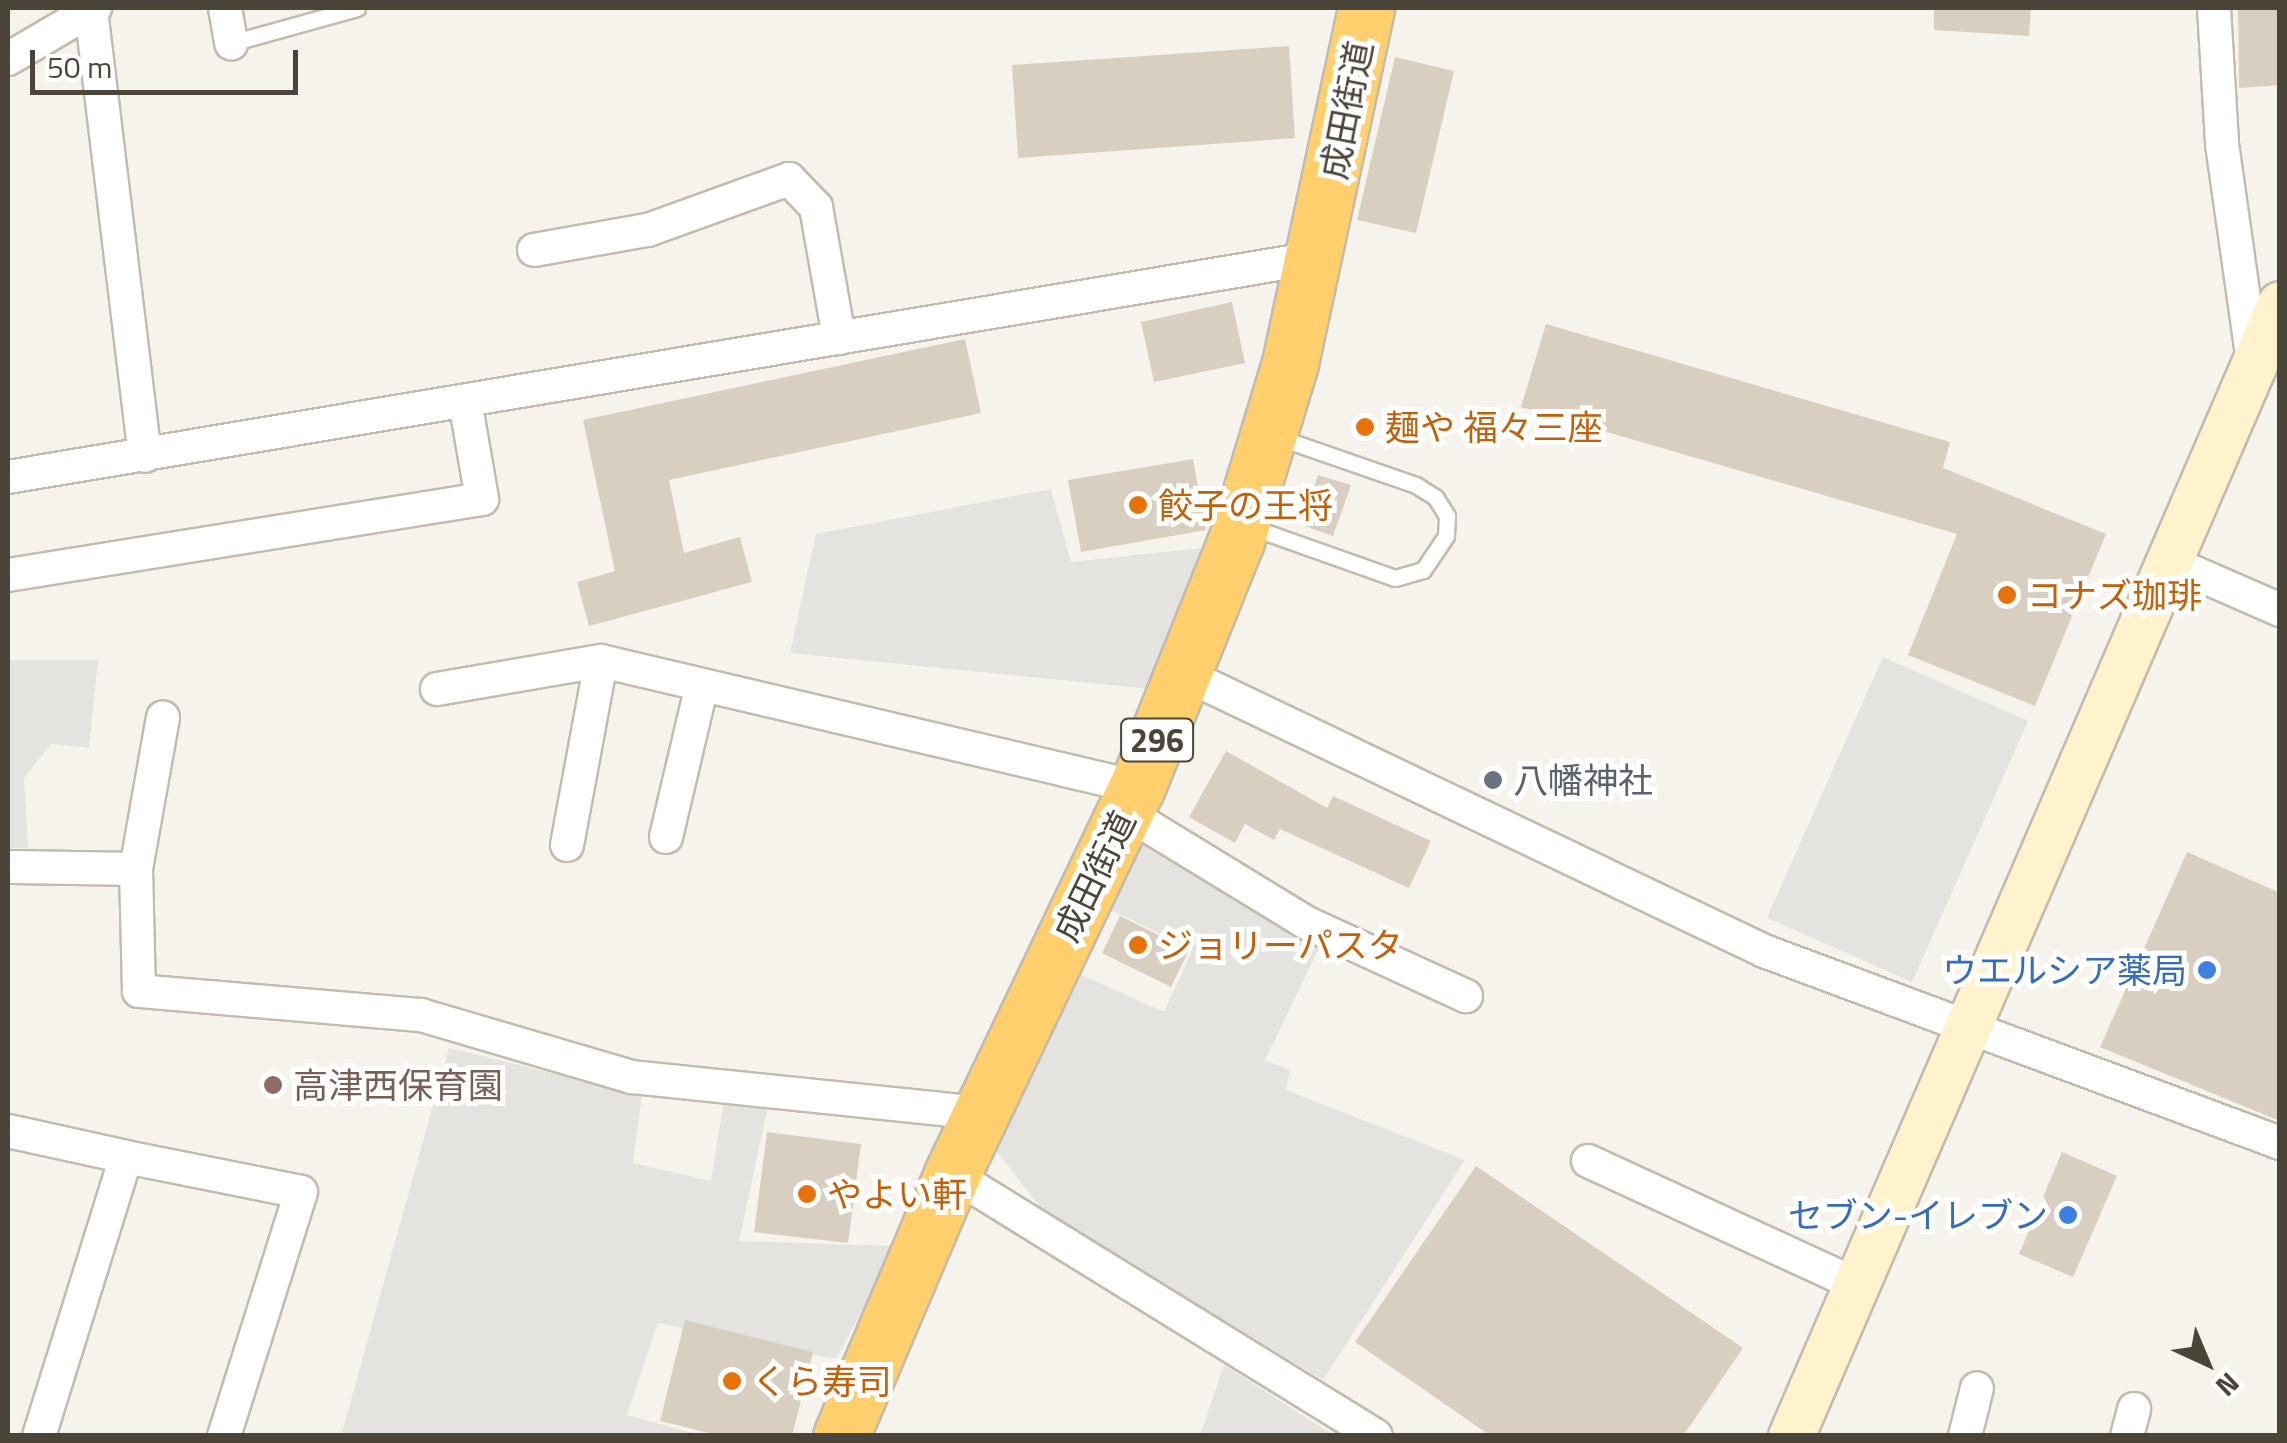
<!DOCTYPE html>
<html>
<head>
<meta charset="utf-8">
<style>
  body { margin:0 }
  #map { position:relative; width:2287px; height:1443px; overflow:hidden; background:#f6f3ec; font-family:"Titillium Web","Noto Sans JP",sans-serif }
  div>[style] { position:absolute }
  .parking>* { inset:0; background:#e5e3e0 }
  .building>* { inset:0; background:#d8cfc1 }
  .roads { filter:drop-shadow(2px 0 #c2bbae) drop-shadow(-2px 0 #c2bbae) drop-shadow(0 2px #c2bbae) drop-shadow(0 -2px #c2bbae) }
  .lane>* { height:15px; margin:-7.5px; padding:0 7.5px; transform-origin:7.5px; border-radius:7.5px; background:#fff }
  .street>* { height:32px; margin:-16px; padding:0 16px; transform-origin:16px; border-radius:16px; background:#fff }
  .secondary>* { height:45px; margin:-22.5px; padding:0 22.5px; transform-origin:22.5px; border-radius:22.5px; background:#fff3cd }
  .highway>* { height:55px; margin:-27.5px; padding:0 27.5px; transform-origin:27.5px; border-radius:27.5px; background:#ffcf6e }
  .dots>* { width:28px; height:28px; translate:-50% -50%; box-sizing:border-box; border:5px solid #fff; border-radius:50% }
  span { translate:-50% -50%; white-space:nowrap; text-align:center; line-height:1.15; -webkit-text-stroke:10px #fff; paint-order:stroke }
  .shield-label span { padding:2px 8px; background:#fff; border:2px solid; border-radius:8px; -webkit-text-stroke-width:0 }
  .shield-label { font-size:32px; color:#4b4439; font-weight:700 }
  .street-label { font-size:35px; color:#4b4439 }
  .food-label { font-size:35px; color:#c56008 }
  .left { translate:0 -50%; text-align:left }
  .worship-label { font-size:35px; color:#5b616d }
  .shop-label { font-size:35px; color:#366cbe }
  .right { translate:-100% -50%; text-align:right }
  .education-label { font-size:35px; color:#785e54 }
  .frame { position:absolute; inset:0; border:10px solid #4b4439; pointer-events:none }
  .north { position:absolute; left:2157px; top:1313px; width:100px; height:100px; -webkit-text-stroke:8px #fff; paint-order:stroke; rotate:136deg; font-size:28px; font-weight:700; line-height:40px; text-align:center; color:#4b4439 }
  .north::after { content:''; display:block; margin:auto; width:35px; height:45px; background:#4b4439; clip-path:polygon(50% 0,100% 100%,50% 72%,0 100%) }
  .scale { position:absolute; left:30px; top:50px; width:268px; height:45px; box-sizing:border-box; border:5px solid #4b4439; border-top:0; padding-left:12px; font-size:30px; line-height:35px; white-space:nowrap; color:#4b4439; -webkit-text-stroke:8px #fff; paint-order:stroke }
</style>
</head>
<body>
<div id="map">
  <div class="parking">
    <i style="clip-path:polygon(1051px 489px,1071px 562px,1201px 548px,1151px 689px,790px 653px,816px 534px)"></i>
    <i style="clip-path:polygon(1883px 657px,2028px 721px,1912px 982px,1767px 918px)"></i>
    <i style="clip-path:polygon(8px 660px,98px 660px,89px 748px,51px 744px,24px 778px,28px 848px,8px 848px)"></i>
    <i style="clip-path:polygon(1134px 837px,1320px 946px,1265px 1060px,1290px 1070px,1286px 1090px,1465px 1160px,1323px 1380px,1044px 1212px,995px 1149px,1077px 973px,1164px 1012px,1193px 949px,1104px 907px)"></i>
    <i style="clip-path:polygon(449px 1048px,642px 1095px,633px 1163px,711px 1181px,724px 1100px,770px 1097px,739px 1241px,897px 1246px,836px 1359px,658px 1323px,627px 1415px,700px 1435px,341px 1436px)"></i>
    <i style="clip-path:polygon(1224px 1365px,1333px 1435px,1200px 1435px)"></i>
  </div>
  <div class="building">
    <i style="clip-path:polygon(1934px 8px,2031px 8px,2029px 36px,1934px 30px)"></i>
    <i style="clip-path:polygon(2238px 8px,2280px 8px,2280px 85px,2239px 88px)"></i>
    <i style="clip-path:polygon(1289px 46px,1295px 138px,1018px 158px,1012px 65px)"></i>
    <i style="clip-path:polygon(1395px 57px,1454px 71px,1416px 233px,1357px 220px)"></i>
    <i style="clip-path:polygon(1232px 302px,1245px 363px,1154px 382px,1141px 322px)"></i>
    <i style="clip-path:polygon(1546px 324px,1950px 442px,1943px 468px,2106px 534px,2035px 706px,1908px 655px,1957px 534px,1521px 407px)"></i>
    <i style="clip-path:polygon(965px 339px,981px 413px,669px 480px,684px 553px,740px 537px,752px 582px,589px 626px,577px 582px,615px 571px,583px 420px)"></i>
    <i style="clip-path:polygon(1193px 459px,1206px 530px,1081px 552px,1068px 480px)"></i>
    <i style="clip-path:polygon(1318px 475px,1351px 485px,1333px 536px,1302px 525px)"></i>
    <i style="clip-path:polygon(1226px 751px,1327px 808px,1333px 796px,1431px 841px,1409px 888px,1280px 829px,1274px 840px,1245px 824px,1235px 843px,1189px 817px)"></i>
    <i style="clip-path:polygon(2187px 852px,2280px 893px,2280px 1121px,2100px 1047px)"></i>
    <i style="clip-path:polygon(1120px 916px,1189px 950px,1171px 987px,1102px 953px)"></i>
    <i style="clip-path:polygon(767px 1132px,861px 1144px,848px 1243px,754px 1232px)"></i>
    <i style="clip-path:polygon(2062px 1152px,2117px 1176px,2073px 1277px,2019px 1254px)"></i>
    <i style="clip-path:polygon(1476px 1166px,1743px 1348px,1683px 1436px,1491px 1436px,1355px 1342px)"></i>
    <i style="clip-path:polygon(685px 1320px,813px 1352px,792px 1436px,721px 1436px,660px 1421px)"></i>
  </div>
  <div class="roads">
    <div class="lane">
      <i style="left:231px;top:43px;width:131px;rotate:-15.5deg"></i>
      <i style="left:1251px;top:527px;width:153px;rotate:19.5deg"></i>
      <i style="left:1395px;top:578px;width:29px;rotate:-16deg"></i>
      <i style="left:1423px;top:570px;width:41px;rotate:-55.9deg"></i>
      <i style="left:1446px;top:536px;width:20px;rotate:-87deg"></i>
      <i style="left:1447px;top:516px;width:22px;rotate:-122deg"></i>
      <i style="left:1435px;top:497px;width:22px;rotate:-148deg"></i>
      <i style="left:1416px;top:485px;width:147px;rotate:-160.9deg"></i>
    </div>
    <div class="street">
      <i style="left:81px;top:8px;width:10px;rotate:11deg"></i>
      <i style="left:91px;top:10px;width:449px;rotate:83.1deg"></i>
      <i style="left:225px;top:8px;width:36px;rotate:80deg"></i>
      <i style="left:2214px;top:8px;width:136px;rotate:86.6deg"></i>
      <i style="left:2222px;top:144px;width:220px;rotate:81.9deg"></i>
      <i style="left:8px;top:59px;width:101px;rotate:-30.4deg"></i>
      <i style="left:534px;top:250px;width:116px;rotate:-10deg"></i>
      <i style="left:648px;top:230px;width:150px;rotate:-19.9deg"></i>
      <i style="left:789px;top:179px;width:39px;rotate:46deg"></i>
      <i style="left:816px;top:207px;width:133px;rotate:80deg"></i>
      <i style="left:8px;top:477px;width:1324px;rotate:-9.52deg"></i>
      <i style="left:2168px;top:561px;width:122px;rotate:23.6deg"></i>
      <i style="left:8px;top:575px;width:480px;rotate:-9.1deg"></i>
      <i style="left:482px;top:499px;width:99px;rotate:-99.8deg"></i>
      <i style="left:1186px;top:675px;width:641px;rotate:25.52deg"></i>
      <i style="left:1764px;top:951px;width:551px;rotate:20.41deg"></i>
      <i style="left:437px;top:689px;width:166px;rotate:-9.7deg"></i>
      <i style="left:1125px;top:812px;width:213px;rotate:31.4deg"></i>
      <i style="left:1307px;top:923px;width:175px;rotate:24.7deg"></i>
      <i style="left:666px;top:837px;width:156px;rotate:-76.7deg"></i>
      <i style="left:567px;top:845px;width:187px;rotate:-79.5deg"></i>
      <i style="left:601px;top:661px;width:551px;rotate:13.23deg"></i>
      <i style="left:8px;top:867px;width:128px;rotate:0.9deg"></i>
      <i style="left:136px;top:869px;width:154px;rotate:-79.9deg"></i>
      <i style="left:136px;top:869px;width:122px;rotate:88.6deg"></i>
      <i style="left:139px;top:991px;width:283px;rotate:4.9deg"></i>
      <i style="left:421px;top:1015px;width:220px;rotate:16.4deg"></i>
      <i style="left:632px;top:1077px;width:351px;rotate:5.9deg"></i>
      <i style="left:8px;top:1131px;width:121px;rotate:12.4deg"></i>
      <i style="left:126px;top:1157px;width:292px;rotate:107.3deg"></i>
      <i style="left:126px;top:1157px;width:178px;rotate:11.3deg"></i>
      <i style="left:301px;top:1192px;width:256px;rotate:107.5deg"></i>
      <i style="left:1588px;top:1161px;width:295px;rotate:24.7deg"></i>
      <i style="left:952px;top:1174px;width:498px;rotate:31.7deg"></i>
      <i style="left:1965px;top:1436px;width:49px;rotate:-76deg"></i>
      <i style="left:2127px;top:1436px;width:28px;rotate:-75deg"></i>
    </div>
    <div class="secondary">
      <i style="left:1791px;top:1436px;width:1233px;rotate:-66.64deg"></i>
    </div>
    <div class="highway">
      <i style="left:841px;top:1436px;width:285px;rotate:-67deg"></i>
      <i style="left:952px;top:1174px;width:429px;rotate:-64.5deg"></i>
      <i style="left:1137px;top:787px;width:265px;rotate:-68.1deg"></i>
      <i style="left:1236px;top:541px;width:186px;rotate:-73.1deg"></i>
      <i style="left:1290px;top:363px;width:363px;rotate:-77.9deg"></i>
    </div>
  </div>
  <div class="dots">
    <i style="left:1365px;top:427px;background:#e8710a"></i>
    <i style="left:1138px;top:505px;background:#e8710a"></i>
    <i style="left:2007px;top:595px;background:#e8710a"></i>
    <i style="left:1493px;top:780px;background:#6b7280"></i>
    <i style="left:1138px;top:945px;background:#e8710a"></i>
    <i style="left:2207px;top:970px;background:#3f7fe0"></i>
    <i style="left:273px;top:1085px;background:#8d6e63"></i>
    <i style="left:807px;top:1194px;background:#e8710a"></i>
    <i style="left:2068px;top:1215px;background:#3f7fe0"></i>
    <i style="left:732px;top:1381px;background:#e8710a"></i>
  </div>
  <div class="shield-label">
    <span style="left:1157px;top:740px">296</span>
  </div>
  <div class="street-label">
    <span style="left:1346px;top:110px;rotate:-79deg">成田街道</span>
    <span style="left:1094px;top:876px;rotate:-64deg">成田街道</span>
  </div>
  <div class="food-label">
    <span class="left" style="left:1385px;top:427px">麺や 福々三座</span>
    <span class="left" style="left:1158px;top:505px">餃子の王将</span>
    <span class="left" style="left:2027px;top:595px">コナズ珈琲</span>
    <span class="left" style="left:1158px;top:945px">ジョリーパスタ</span>
    <span class="left" style="left:827px;top:1194px">やよい軒</span>
    <span class="left" style="left:752px;top:1381px">くら寿司</span>
  </div>
  <div class="worship-label">
    <span class="left" style="left:1513px;top:780px">八幡神社</span>
  </div>
  <div class="shop-label">
    <span class="right" style="left:2187px;top:970px">ウエルシア薬局</span>
    <span class="right" style="left:2048px;top:1215px">セブン-イレブン</span>
  </div>
  <div class="education-label">
    <span class="left" style="left:293px;top:1085px">高津西保育園</span>
  </div>
  <div class="frame"></div>
  <div class="north">N</div>
  <div class="scale">50 m</div>
</div>
</body>
</html>
